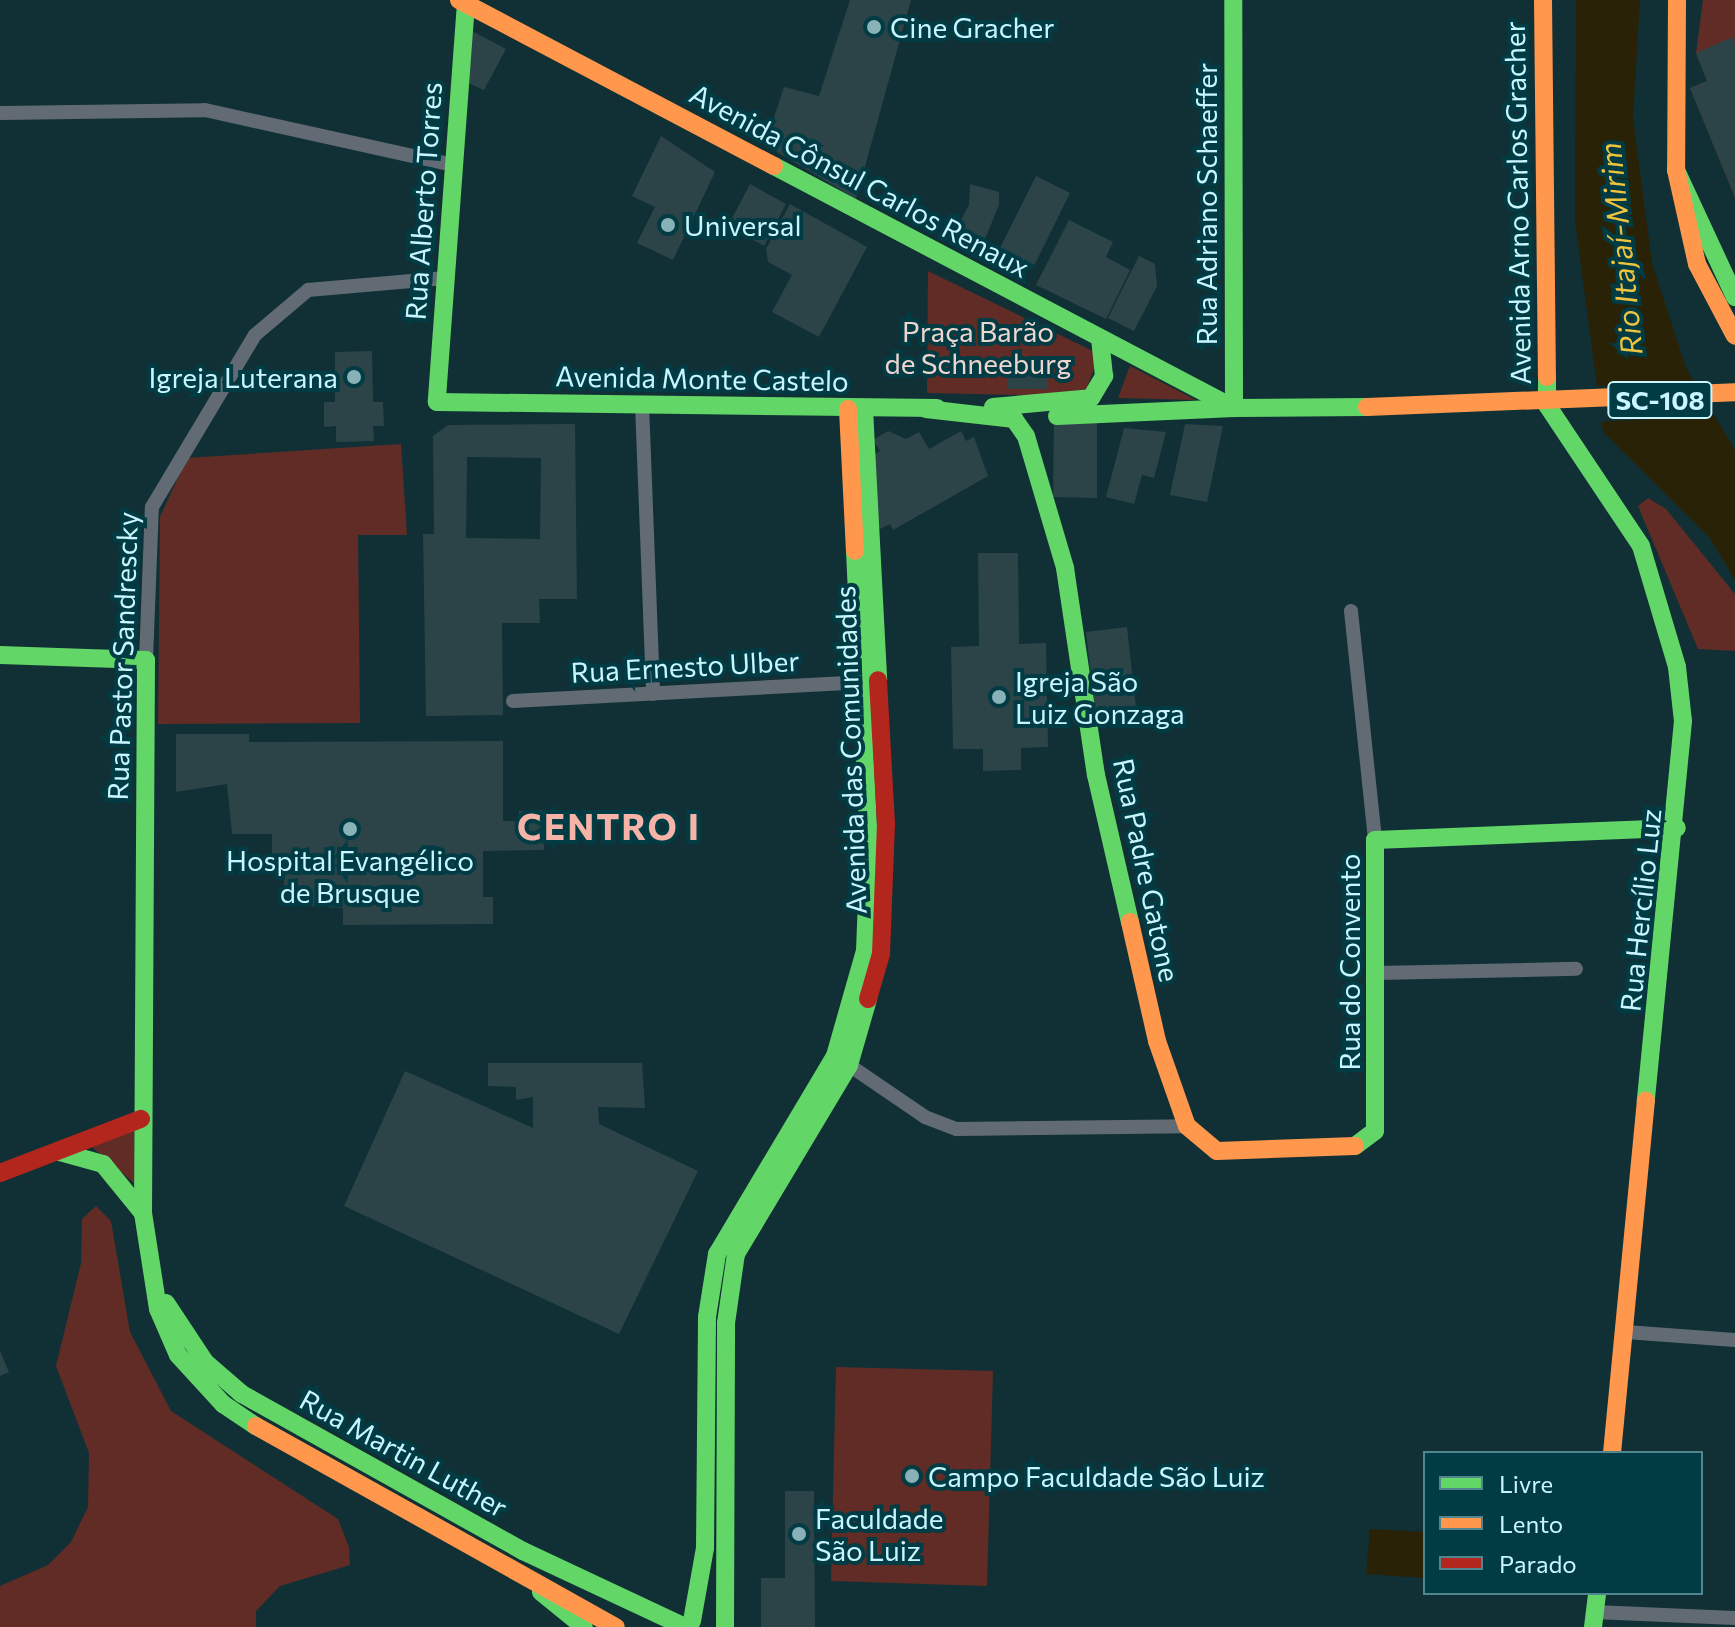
<!DOCTYPE html>
<html>
<head>
<meta charset="utf-8">
<style>
  body { margin:0 }
  #map { position:relative; width:1735px; height:1627px; overflow:hidden; background:#103035; font-family:Commissioner,sans-serif }
  div>[style] { position:absolute }
  .green>* { inset:0; background:#602c25 }
  .water>* { inset:0; background:#292207 }
  .pier>* { inset:0; background:#103035 }
  .building>* { inset:0; background:#2c4447 }
  .street>* { height:14px; margin:-7px; padding:0 7px; transform-origin:7px; border-radius:7px; background:#626b73 }
  .fast>* { height:18px; margin:-9px; padding:0 9px; transform-origin:9px; border-radius:9px; background:#63d668 }
  .slow>* { height:18px; margin:-9px; padding:0 9px; transform-origin:9px; border-radius:9px; background:#ff974d }
  .jam>* { height:18px; margin:-9px; padding:0 9px; transform-origin:9px; border-radius:9px; background:#b3261e }
  .dots>* { width:22px; height:22px; translate:-50% -50%; box-sizing:border-box; border:4px solid #013c44; border-radius:50% }
  span { translate:-50% -50%; white-space:nowrap; text-align:center; line-height:1.15; -webkit-text-stroke:8px #013c44; paint-order:stroke }
  .shield-label span { padding:2px 6px; background:#013c44; border:2px solid; border-radius:6px; -webkit-text-stroke-width:0 }
  .shield-label { font-size:26px; color:#c9f6fe; font-weight:700 }
  .poi-label { font-size:28px; color:#c9f6fe }
  .left { translate:0 -50%; text-align:left }
  .right { translate:-100% -50%; text-align:right }
  .street-label { font-size:28px; color:#c9f6fe }
  .park-label { font-size:28px; color:#efd5d0 }
  .water-label { font-size:30px; color:#efc33d; font-style:italic }
  .district-label { font-size:36px; color:#f6b3a7; font-weight:700; letter-spacing:2px }
  .legend { position:absolute; left:1423px; top:1451px; width:280px; height:144px; box-sizing:border-box; background:#013c44; border:2px solid #51868e; margin:0; padding:10px 14px; list-style:none; font-size:24px; color:#c9f6fe }
  .legend li { display:flex; align-items:center; gap:16px; height:40px }
  .legend b { width:40px; border:2px solid #51868e }
</style>
</head>
<body>
<div id="map">
  <div class="green">
    <i style="clip-path:polygon(1703px 0,1735px 0,1735px 198px,1690px 88px,1707px 81px,1696px 53px)"></i>
    <i style="clip-path:polygon(928px 271px,1099px 354px,1087px 388px,1071px 396px,927px 393px)"></i>
    <i style="clip-path:polygon(1130px 366px,1196px 400px,1118px 398px)"></i>
    <i style="clip-path:polygon(401px 444px,407px 535px,358px 535px,360px 723px,158px 724px,160px 517px,187px 458px)"></i>
    <i style="clip-path:polygon(1648px 498px,1666px 509px,1735px 594px,1735px 651px,1698px 649px,1638px 506px)"></i>
    <i style="clip-path:polygon(134px 1130px,135px 1184px,92px 1147px)"></i>
    <i style="clip-path:polygon(96px 1206px,111px 1221px,130px 1332px,171px 1411px,338px 1519px,349px 1547px,350px 1565px,280px 1586px,256px 1611px,256px 1627px,0 1627px,0 1586px,48px 1565px,71px 1542px,88px 1507px,89px 1453px,56px 1366px,81px 1263px,82px 1219px)"></i>
    <i style="clip-path:polygon(836px 1367px,993px 1371px,987px 1586px,831px 1581px)"></i>
  </div>
  <div class="water">
    <i style="clip-path:polygon(1576px 0,1640px 0,1633px 118px,1652px 263px,1686px 368px,1735px 450px,1735px 580px,1709px 537px,1603px 432px,1575px 221px)"></i>
    <i style="clip-path:polygon(1370px 1529px,1425px 1532px,1425px 1578px,1366px 1574px)"></i>
  </div>
  <div class="pier">
    <i style="clip-path:polygon(1697px 381px,1715px 415px,1597px 422px,1589px 387px)"></i>
  </div>
  <div class="building">
    <i style="clip-path:polygon(850px 0,911px 0,856px 199px,765px 145px,784px 87px,819px 96px)"></i>
    <i style="clip-path:polygon(472px 31px,506px 49px,484px 90px,463px 81px)"></i>
    <i style="clip-path:polygon(1733px 37px,1735px 43px,1735px 197px,1690px 88px,1707px 81px,1696px 53px)"></i>
    <i style="clip-path:polygon(661px 136px,715px 172px,673px 260px,637px 243px,655px 207px,632px 196px)"></i>
    <i style="clip-path:polygon(1036px 176px,1070px 193px,1034px 266px,1000px 248px)"></i>
    <i style="clip-path:polygon(750px 184px,786px 204px,764px 246px,728px 226px)"></i>
    <i style="clip-path:polygon(970px 184px,999px 192px,999px 205px,982px 246px,961px 249px,949px 242px,969px 205px)"></i>
    <i style="clip-path:polygon(790px 204px,867px 247px,819px 337px,772px 312px,792px 275px,768px 262px,766px 249px)"></i>
    <i style="clip-path:polygon(1069px 220px,1113px 242px,1106px 257px,1130px 270px,1106px 319px,1036px 285px)"></i>
    <i style="clip-path:polygon(1139px 256px,1155px 264px,1157px 286px,1134px 331px,1108px 318px)"></i>
    <i style="clip-path:polygon(372px 351px,373px 402px,383px 402px,384px 426px,373px 426px,374px 441px,336px 442px,336px 426px,324px 427px,324px 402px,335px 402px,335px 352px)"></i>
    <i style="clip-path:polygon(1008px 374px,1047px 374px,1047px 389px,1008px 389px)"></i>
    <i style="clip-path:polygon(1054px 422px,1097px 423px,1097px 498px,1053px 497px)"></i>
    <i style="clip-path:polygon(evenodd,575px 424px,577px 599px,539px 599px,540px 623px,502px 623px,503px 715px,426px 716px,423px 534px,434px 534px,433px 436px,448px 425px,575px 424px,467px 457px,541px 458px,540px 539px,466px 538px,467px 457px)"></i>
    <i style="clip-path:polygon(1185px 424px,1223px 426px,1207px 502px,1170px 495px)"></i>
    <i style="clip-path:polygon(1124px 428px,1166px 432px,1154px 478px,1142px 475px,1134px 504px,1106px 497px)"></i>
    <i style="clip-path:polygon(888px 431px,906px 439px,919px 432px,929px 449px,961px 431px,966px 441px,974px 437px,988px 476px,893px 530px,890px 524px,874px 532px,872px 456px,880px 451px,873px 440px)"></i>
    <i style="clip-path:polygon(978px 553px,1018px 553px,1019px 644px,1046px 643px,1048px 747px,1021px 748px,1021px 770px,983px 771px,983px 749px,953px 749px,951px 647px,979px 646px)"></i>
    <i style="clip-path:polygon(1127px 627px,1137px 717px,1096px 722px,1086px 632px)"></i>
    <i style="clip-path:polygon(176px 734px,249px 734px,249px 742px,503px 741px,503px 821px,519px 821px,519px 811px,544px 810px,544px 850px,483px 851px,483px 897px,493px 897px,493px 924px,343px 925px,343px 908px,310px 906px,298px 886px,284px 886px,284px 871px,272px 871px,272px 834px,232px 834px,227px 784px,176px 792px)"></i>
    <i style="clip-path:polygon(488px 1063px,642px 1063px,645px 1108px,598px 1107px,599px 1124px,698px 1171px,619px 1334px,344px 1206px,405px 1071px,533px 1128px,533px 1097px,516px 1100px,516px 1087px,488px 1086px)"></i>
    <i style="clip-path:polygon(0 1351px,9px 1372px,0 1376px)"></i>
    <i style="clip-path:polygon(785px 1491px,814px 1491px,815px 1627px,761px 1627px,761px 1578px,785px 1578px)"></i>
  </div>
  <div class="street">
    <i style="left:0;top:113px;width:205px;rotate:-0.8deg"></i>
    <i style="left:205px;top:110px;width:255px;rotate:12.5deg"></i>
    <i style="left:642px;top:404px;width:290px;rotate:87.8deg"></i>
    <i style="left:1351px;top:611px;width:230px;rotate:84deg"></i>
    <i style="left:146px;top:660px;width:153px;rotate:-87.8deg"></i>
    <i style="left:152px;top:507px;width:200px;rotate:-59.1deg"></i>
    <i style="left:255px;top:335px;width:70px;rotate:-40.3deg"></i>
    <i style="left:308px;top:290px;width:138px;rotate:-5deg"></i>
    <i style="left:513px;top:701px;width:357px;rotate:-3.1deg"></i>
    <i style="left:1377px;top:973px;width:199px;rotate:-1.2deg"></i>
    <i style="left:843px;top:1061px;width:99px;rotate:34.3deg"></i>
    <i style="left:925px;top:1117px;width:34px;rotate:21deg"></i>
    <i style="left:957px;top:1129px;width:230px;rotate:-0.7deg"></i>
    <i style="left:1626px;top:1332px;width:109px;rotate:4.2deg"></i>
    <i style="left:1594px;top:1612px;width:141px;rotate:2.4deg"></i>
  </div>
  <div class="fast">
    <i style="left:466px;top:3px;width:400px;rotate:94.2deg"></i>
    <i style="left:437px;top:402px;width:500px;rotate:0.69deg"></i>
    <i style="left:774px;top:166px;width:520px;rotate:27.75deg"></i>
    <i style="left:1234px;top:408px;width:133px;rotate:-0.4deg"></i>
    <i style="left:1676px;top:170px;width:140px;rotate:65.1deg"></i>
    <i style="left:1547px;top:377px;width:28px;rotate:90deg"></i>
    <i style="left:1547px;top:405px;width:169px;rotate:56.3deg"></i>
    <i style="left:1641px;top:546px;width:126px;rotate:73.4deg"></i>
    <i style="left:1677px;top:667px;width:54px;rotate:83.7deg"></i>
    <i style="left:1683px;top:721px;width:382px;rotate:95.6deg"></i>
    <i style="left:993px;top:407px;width:98px;rotate:-5.2deg"></i>
    <i style="left:1091px;top:398px;width:26px;rotate:-59deg"></i>
    <i style="left:1104px;top:376px;width:38px;rotate:-96deg"></i>
    <i style="left:864px;top:409px;width:271px;rotate:87deg"></i>
    <i style="left:926px;top:409px;width:89px;rotate:6.5deg"></i>
    <i style="left:1014px;top:419px;width:21px;rotate:55deg"></i>
    <i style="left:1026px;top:436px;width:138px;rotate:73.5deg"></i>
    <i style="left:1065px;top:568px;width:209px;rotate:81.5deg"></i>
    <i style="left:1096px;top:775px;width:151px;rotate:77deg"></i>
    <i style="left:1057px;top:416px;width:177px;rotate:-2.6deg"></i>
    <i style="left:1234px;top:408px;width:408px;rotate:-90.1deg"></i>
    <i style="left:0;top:655px;width:146px;rotate:2deg"></i>
    <i style="left:146px;top:660px;width:553px;rotate:90.31deg"></i>
    <i style="left:143px;top:1213px;width:97px;rotate:81.1deg"></i>
    <i style="left:158px;top:1309px;width:50px;rotate:66.5deg"></i>
    <i style="left:178px;top:1355px;width:67px;rotate:47.4deg"></i>
    <i style="left:223px;top:1404px;width:40px;rotate:34deg"></i>
    <i style="left:1355px;top:1146px;width:25px;rotate:-37deg"></i>
    <i style="left:1375px;top:1131px;width:291px;rotate:-90deg"></i>
    <i style="left:1375px;top:840px;width:302px;rotate:-2.3deg"></i>
    <i style="left:60px;top:1152px;width:45px;rotate:15.6deg"></i>
    <i style="left:103px;top:1164px;width:62px;rotate:50.9deg"></i>
    <i style="left:166px;top:1303px;width:71px;rotate:56.5deg"></i>
    <i style="left:205px;top:1362px;width:49px;rotate:40.9deg"></i>
    <i style="left:242px;top:1394px;width:322px;rotate:29.2deg"></i>
    <i style="left:523px;top:1551px;width:174px;rotate:25.1deg"></i>
    <i style="left:541px;top:1592px;width:55px;rotate:39.1deg"></i>
    <i style="left:692px;top:1621px;width:74px;rotate:-79.9deg"></i>
    <i style="left:705px;top:1548px;width:231px;rotate:-89.5deg"></i>
    <i style="left:707px;top:1317px;width:64px;rotate:-81deg"></i>
    <i style="left:717px;top:1254px;width:230px;rotate:-59.2deg"></i>
    <i style="left:835px;top:1056px;width:109px;rotate:-74.1deg"></i>
    <i style="left:865px;top:951px;width:103px;rotate:-87.8deg"></i>
    <i style="left:869px;top:848px;width:297px;rotate:-92.7deg"></i>
    <i style="left:725px;top:1627px;width:304px;rotate:-89.8deg"></i>
    <i style="left:726px;top:1323px;width:70px;rotate:-81.8deg"></i>
    <i style="left:736px;top:1254px;width:220px;rotate:-59.1deg"></i>
    <i style="left:849px;top:1065px;width:69px;rotate:-73.9deg"></i>
    <i style="left:1593px;top:1627px;width:34px;rotate:-83deg"></i>
  </div>
  <div class="slow">
    <i style="left:459px;top:0;width:356px;rotate:27.8deg"></i>
    <i style="left:1543px;top:0;width:377px;rotate:89.4deg"></i>
    <i style="left:1677px;top:0;width:170px;rotate:90.3deg"></i>
    <i style="left:1676px;top:170px;width:96px;rotate:77.4deg"></i>
    <i style="left:1697px;top:264px;width:81px;rotate:62.2deg"></i>
    <i style="left:1367px;top:407px;width:368px;rotate:-2.3deg"></i>
    <i style="left:848px;top:409px;width:142px;rotate:87.2deg"></i>
    <i style="left:1130px;top:922px;width:122px;rotate:77.2deg"></i>
    <i style="left:1157px;top:1041px;width:90px;rotate:70.6deg"></i>
    <i style="left:1187px;top:1126px;width:39px;rotate:40deg"></i>
    <i style="left:1217px;top:1151px;width:138px;rotate:-2.1deg"></i>
    <i style="left:256px;top:1426px;width:412px;rotate:29.2deg"></i>
    <i style="left:1612px;top:1453px;width:354px;rotate:-84.5deg"></i>
  </div>
  <div class="jam">
    <i style="left:868px;top:999px;width:47px;rotate:-73.9deg"></i>
    <i style="left:881px;top:954px;width:130px;rotate:-87.8deg"></i>
    <i style="left:886px;top:824px;width:144px;rotate:-93.2deg"></i>
    <i style="left:0;top:1173px;width:151px;rotate:-21deg"></i>
  </div>
  <div class="dots">
    <i style="left:874px;top:27px;background:#88b1b8"></i>
    <i style="left:668px;top:225px;background:#88b1b8"></i>
    <i style="left:354px;top:377px;background:#88b1b8"></i>
    <i style="left:999px;top:697px;background:#88b1b8"></i>
    <i style="left:350px;top:829px;background:#88b1b8"></i>
    <i style="left:912px;top:1476px;background:#88b1b8"></i>
    <i style="left:799px;top:1534px;background:#88b1b8"></i>
  </div>
  <div class="shield-label">
    <span style="left:1660px;top:400px">SC-108</span>
  </div>
  <div class="poi-label">
    <span class="left" style="left:890px;top:27px">Cine Gracher</span>
    <span class="left" style="left:684px;top:225px">Universal</span>
    <span class="right" style="left:338px;top:377px">Igreja Luterana</span>
    <span class="left" style="left:1015px;top:697px">Igreja São<br>Luiz Gonzaga</span>
    <span style="left:350px;top:876px">Hospital Evangélico<br>de Brusque</span>
    <span class="left" style="left:928px;top:1476px">Campo Faculdade São Luiz</span>
    <span class="left" style="left:815px;top:1534px">Faculdade<br>São Luiz</span>
  </div>
  <div class="street-label">
    <span style="left:860px;top:180px;rotate:28deg">Avenida Cônsul Carlos Renaux</span>
    <span style="left:423px;top:201px;rotate:-86deg">Rua Alberto Torres</span>
    <span style="left:1517px;top:203px;rotate:-91deg">Avenida Arno Carlos Gracher</span>
    <span style="left:1206px;top:204px;rotate:-90deg">Rua Adriano Schaeffer</span>
    <span style="left:702px;top:378px;rotate:1deg">Avenida Monte Castelo</span>
    <span style="left:122px;top:656px;rotate:-88deg">Rua Pastor Sandrescky</span>
    <span style="left:685px;top:666px;rotate:-3deg">Rua Ernesto Ulber</span>
    <span style="left:850px;top:750px;rotate:-92deg">Avenida das Comunidades</span>
    <span style="left:1147px;top:870px;rotate:78deg">Rua Padre Gatone</span>
    <span style="left:1640px;top:910px;rotate:-84deg">Rua Hercílio Luz</span>
    <span style="left:1349px;top:962px;rotate:-90deg">Rua do Convento</span>
    <span style="left:404px;top:1453px;rotate:29deg">Rua Martin Luther</span>
  </div>
  <div class="park-label">
    <span style="left:978px;top:347px">Praça Barão<br>de Schneeburg</span>
  </div>
  <div class="water-label">
    <span style="left:1620px;top:249px;rotate:-96deg">Rio Itajaí-Mirim</span>
  </div>
  <div class="district-label">
    <span style="left:609px;top:826px">CENTRO I</span>
  </div>
  <ul class="legend">
  <li><b style="height:10px;background:#63d668"></b>Livre</li>
  <li><b style="height:10px;background:#ff974d"></b>Lento</li>
  <li><b style="height:10px;background:#b3261e"></b>Parado</li>
  </ul>
</div>
</body>
</html>
